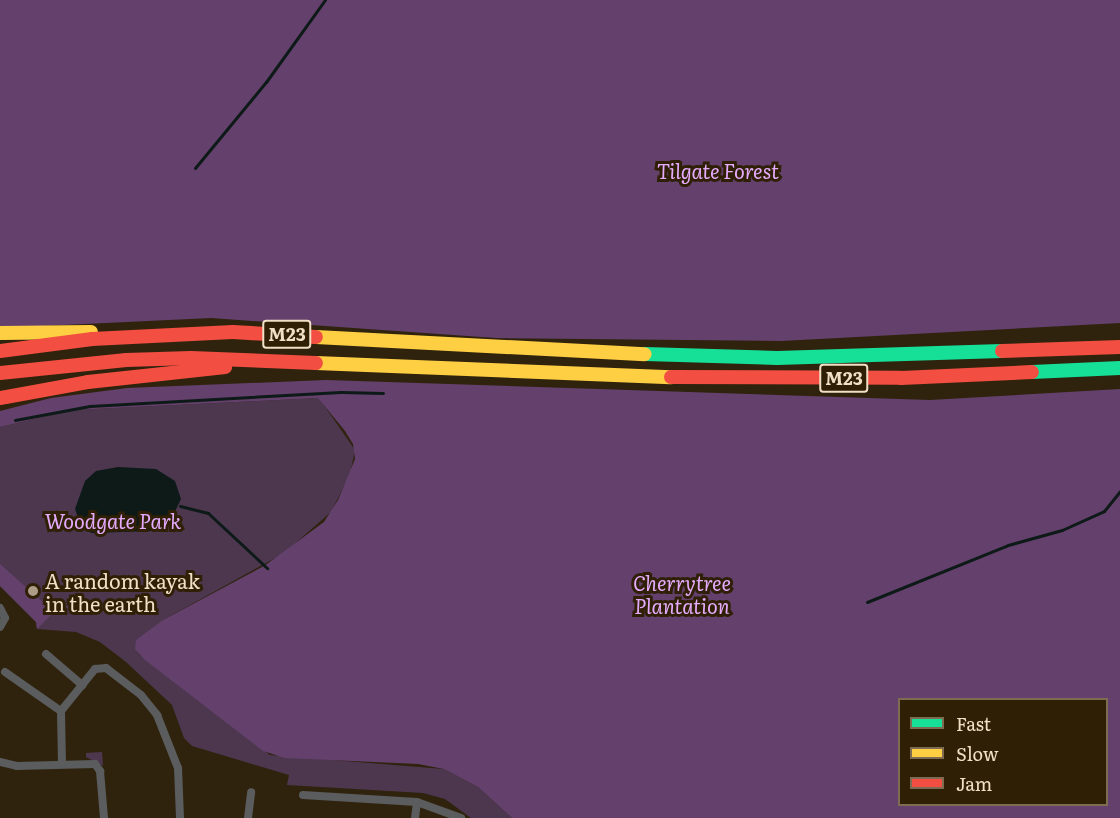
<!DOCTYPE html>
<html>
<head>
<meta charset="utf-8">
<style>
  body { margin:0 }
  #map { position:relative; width:1120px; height:818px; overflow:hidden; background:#2f230e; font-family:Literata,serif }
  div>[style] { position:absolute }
  .green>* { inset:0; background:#4c374f }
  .forest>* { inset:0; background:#64406d }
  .water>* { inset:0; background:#0d1a18 }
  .stream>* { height:3px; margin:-1.5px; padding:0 1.5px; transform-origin:1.5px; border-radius:1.5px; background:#0d1a18 }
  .street>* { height:8px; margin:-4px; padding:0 4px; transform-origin:4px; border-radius:4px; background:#5a5c5d }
  .fast>* { height:14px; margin:-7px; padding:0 7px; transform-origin:7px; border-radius:7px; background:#16e098 }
  .slow>* { height:14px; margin:-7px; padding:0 7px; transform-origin:7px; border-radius:7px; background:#ffcf43 }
  .jam>* { height:14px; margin:-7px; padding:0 7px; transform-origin:7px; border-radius:7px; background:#f24e42 }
  .dots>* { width:16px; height:16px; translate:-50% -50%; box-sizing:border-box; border:3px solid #2f1f05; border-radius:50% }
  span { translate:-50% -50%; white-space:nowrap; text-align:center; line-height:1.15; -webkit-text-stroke:6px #2f1f05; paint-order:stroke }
  .shield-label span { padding:2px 4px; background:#2f1f05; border:2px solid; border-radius:4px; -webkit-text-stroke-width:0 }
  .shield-label { font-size:18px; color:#f1dfc6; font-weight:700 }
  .park-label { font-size:20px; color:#e5abfe; font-style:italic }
  .poi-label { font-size:20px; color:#f1dfc6 }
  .left { translate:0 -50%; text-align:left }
  .legend { position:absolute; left:898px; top:698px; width:210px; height:108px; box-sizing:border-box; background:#2f1f05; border:2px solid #7d6c52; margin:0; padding:8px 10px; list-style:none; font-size:18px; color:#f1dfc6 }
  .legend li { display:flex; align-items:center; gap:12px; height:30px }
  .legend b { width:30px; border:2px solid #7d6c52 }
</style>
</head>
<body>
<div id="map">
  <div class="green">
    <i style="clip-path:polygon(319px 398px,355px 450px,350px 474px,331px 512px,284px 553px,163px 620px,139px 654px,270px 755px,444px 769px,478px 787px,512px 818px,471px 818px,445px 799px,423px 793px,287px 785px,289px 775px,192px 746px,184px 738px,172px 705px,126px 662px,100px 642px,76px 632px,37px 629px,36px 622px,0 586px,0 427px,74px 410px)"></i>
    <i style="clip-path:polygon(102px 752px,103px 766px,86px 757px,86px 753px)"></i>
  </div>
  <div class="forest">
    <i style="clip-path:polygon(0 0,1120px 0,1120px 323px,781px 341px,496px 338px,211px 318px,0 328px)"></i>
    <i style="clip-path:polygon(evenodd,326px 380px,930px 400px,1120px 389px,1120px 818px,512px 818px,478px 787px,444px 769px,418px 764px,285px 758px,263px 751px,145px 660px,135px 649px,136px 640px,163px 620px,264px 566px,324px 522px,338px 500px,355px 459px,353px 444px,345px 431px,318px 398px,74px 410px,0 427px,0 411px,51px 398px,127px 388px,326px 380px,900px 700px,1106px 700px,1106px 804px,900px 804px,900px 700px)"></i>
    <i style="clip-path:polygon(0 564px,54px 612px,37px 629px,36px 622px,0 586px)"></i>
  </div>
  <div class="water">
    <i style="clip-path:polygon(118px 467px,156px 469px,175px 481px,181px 499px,169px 524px,150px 531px,92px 533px,82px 529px,75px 509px,85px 481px,96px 471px)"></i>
  </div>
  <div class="stream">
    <i style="left:195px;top:168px;width:112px;rotate:-50.5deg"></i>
    <i style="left:266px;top:82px;width:101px;rotate:-54.3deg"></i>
    <i style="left:15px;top:420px;width:76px;rotate:-10.6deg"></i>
    <i style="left:90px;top:406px;width:251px;rotate:-3.2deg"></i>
    <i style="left:341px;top:392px;width:42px;rotate:1.4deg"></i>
    <i style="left:180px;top:506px;width:29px;rotate:14deg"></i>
    <i style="left:208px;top:513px;width:81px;rotate:43deg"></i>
    <i style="left:867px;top:602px;width:152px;rotate:-22deg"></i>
    <i style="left:1008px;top:545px;width:56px;rotate:-15.5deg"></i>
    <i style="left:1062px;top:530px;width:46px;rotate:-24.3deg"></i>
    <i style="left:1104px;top:511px;width:26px;rotate:-51deg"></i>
  </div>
  <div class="street">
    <i style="left:0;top:608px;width:11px;rotate:63deg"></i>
    <i style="left:5px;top:618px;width:10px;rotate:119deg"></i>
    <i style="left:46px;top:654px;width:48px;rotate:40.7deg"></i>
    <i style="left:5px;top:672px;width:68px;rotate:34.9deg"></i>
    <i style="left:0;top:762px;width:17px;rotate:13deg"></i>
    <i style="left:17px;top:766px;width:78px;rotate:-1.5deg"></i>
    <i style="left:95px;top:764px;width:9px;rotate:54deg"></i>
    <i style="left:100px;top:771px;width:47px;rotate:85.1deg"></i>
    <i style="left:62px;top:764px;width:53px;rotate:-91.1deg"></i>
    <i style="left:61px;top:711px;width:54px;rotate:-51deg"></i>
    <i style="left:95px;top:669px;width:11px;rotate:-5deg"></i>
    <i style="left:106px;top:668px;width:44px;rotate:37.6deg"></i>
    <i style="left:141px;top:695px;width:26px;rotate:51deg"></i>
    <i style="left:157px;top:715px;width:57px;rotate:68.4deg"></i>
    <i style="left:178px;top:768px;width:50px;rotate:87.7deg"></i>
    <i style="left:303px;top:795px;width:114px;rotate:3.5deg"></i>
    <i style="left:417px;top:802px;width:47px;rotate:20deg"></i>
    <i style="left:248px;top:818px;width:26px;rotate:-83deg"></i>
    <i style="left:415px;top:818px;width:16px;rotate:-83deg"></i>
  </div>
  <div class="fast">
    <i style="left:645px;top:354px;width:132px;rotate:1.7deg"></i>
    <i style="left:777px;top:358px;width:225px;rotate:-1.8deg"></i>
    <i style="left:1032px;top:372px;width:88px;rotate:-2.6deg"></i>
  </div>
  <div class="slow">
    <i style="left:0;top:333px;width:91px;rotate:-0.6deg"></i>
    <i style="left:316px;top:337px;width:329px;rotate:3deg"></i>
    <i style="left:316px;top:363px;width:355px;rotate:2.3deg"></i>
  </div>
  <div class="jam">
    <i style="left:0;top:351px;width:93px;rotate:-7.4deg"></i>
    <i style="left:92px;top:339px;width:141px;rotate:-2.8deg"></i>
    <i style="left:233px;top:332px;width:83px;rotate:3.4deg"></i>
    <i style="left:1002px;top:351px;width:118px;rotate:-1.9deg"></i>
    <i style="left:0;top:373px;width:127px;rotate:-5.9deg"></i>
    <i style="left:126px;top:360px;width:65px;rotate:-1.8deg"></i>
    <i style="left:191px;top:358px;width:125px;rotate:2.3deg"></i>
    <i style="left:671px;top:377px;width:230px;rotate:0.2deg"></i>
    <i style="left:901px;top:378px;width:131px;rotate:-2.6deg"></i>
    <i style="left:0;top:398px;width:89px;rotate:-10.3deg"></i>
    <i style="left:88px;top:382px;width:138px;rotate:-6.2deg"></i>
  </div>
  <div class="dots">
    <i style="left:33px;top:591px;background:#ad9d86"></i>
  </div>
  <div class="shield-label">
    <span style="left:287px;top:334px">M23</span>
    <span style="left:844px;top:378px">M23</span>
  </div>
  <div class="park-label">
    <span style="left:718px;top:170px">Tilgate Forest</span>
    <span style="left:113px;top:520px">Woodgate Park</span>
    <span style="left:682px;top:594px">Cherrytree<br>Plantation</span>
  </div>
  <div class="poi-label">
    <span class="left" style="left:45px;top:592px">A random kayak<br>in the earth</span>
  </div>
  <ul class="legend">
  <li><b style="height:8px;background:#16e098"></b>Fast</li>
  <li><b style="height:8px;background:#ffcf43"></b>Slow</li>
  <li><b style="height:8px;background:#f24e42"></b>Jam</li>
  </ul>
</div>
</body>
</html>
